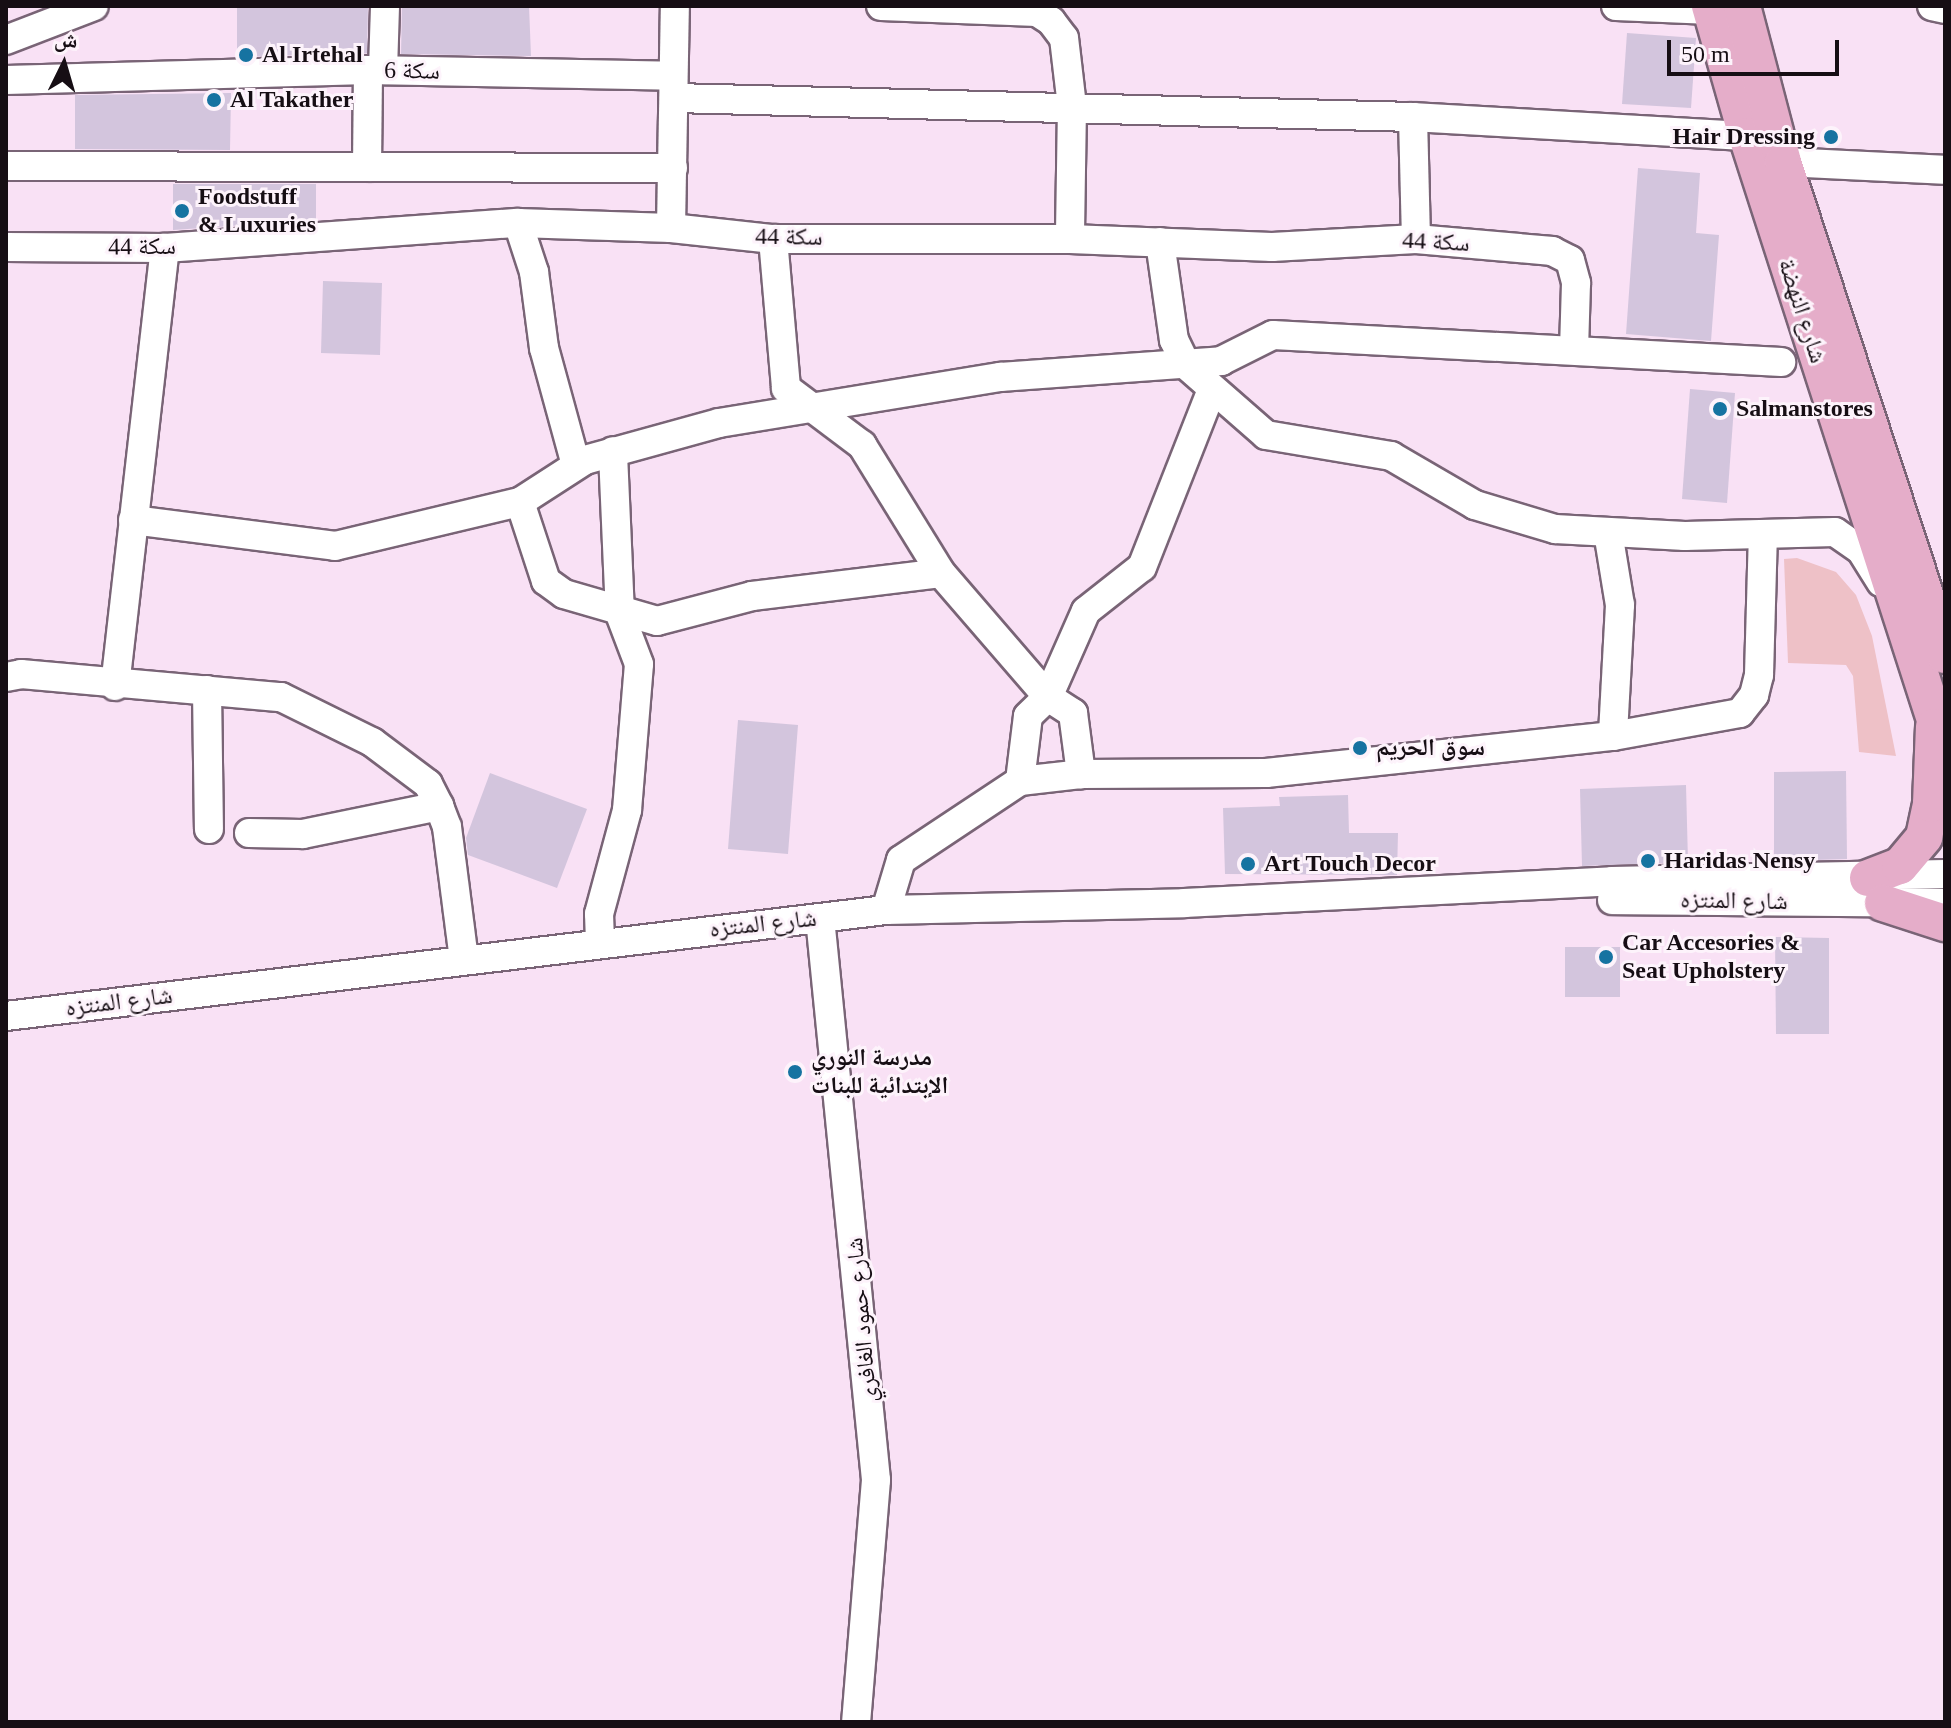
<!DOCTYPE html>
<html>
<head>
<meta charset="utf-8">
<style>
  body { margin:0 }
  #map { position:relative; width:1951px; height:1728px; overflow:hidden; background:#f9e1f5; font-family:"Times New Roman","Noto Naskh Arabic",serif }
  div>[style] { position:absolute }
  .green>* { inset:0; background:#eec1c7 }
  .building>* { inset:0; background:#d3c5dd }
  .roads { filter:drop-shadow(2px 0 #796476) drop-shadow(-2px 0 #796476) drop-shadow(0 2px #796476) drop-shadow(0 -2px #796476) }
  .minor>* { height:28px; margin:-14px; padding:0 14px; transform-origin:14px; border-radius:14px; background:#fff }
  .major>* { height:36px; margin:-18px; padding:0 18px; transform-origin:18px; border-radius:18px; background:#e5adc9 }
  .dots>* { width:22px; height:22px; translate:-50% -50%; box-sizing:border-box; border:4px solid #fdf3fb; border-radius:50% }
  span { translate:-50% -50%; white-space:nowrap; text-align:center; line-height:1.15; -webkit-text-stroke:6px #fdf3fb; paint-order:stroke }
  .poi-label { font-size:24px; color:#160e14; font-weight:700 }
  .left { translate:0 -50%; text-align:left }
  .right { translate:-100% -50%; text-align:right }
  .street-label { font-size:24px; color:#160e14 }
  .frame { position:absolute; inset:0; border:8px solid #160e14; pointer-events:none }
  .north { position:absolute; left:24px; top:24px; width:80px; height:80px; -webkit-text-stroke:6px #fdf3fb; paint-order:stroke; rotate:5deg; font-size:22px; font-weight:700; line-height:32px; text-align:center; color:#160e14 }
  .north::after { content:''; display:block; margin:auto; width:28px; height:36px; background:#160e14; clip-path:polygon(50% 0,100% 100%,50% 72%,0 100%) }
  .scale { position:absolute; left:1667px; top:40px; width:172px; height:36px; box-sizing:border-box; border:4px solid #160e14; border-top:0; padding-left:10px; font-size:24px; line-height:28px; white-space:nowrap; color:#160e14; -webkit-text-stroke:6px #fdf3fb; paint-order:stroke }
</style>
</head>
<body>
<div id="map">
  <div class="green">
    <i style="clip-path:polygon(1797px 558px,1836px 572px,1856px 595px,1872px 636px,1896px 756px,1859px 752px,1853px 676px,1846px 665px,1788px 663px,1784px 559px)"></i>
  </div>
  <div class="building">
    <i style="clip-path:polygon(237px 6px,368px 6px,367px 53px,237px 57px)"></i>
    <i style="clip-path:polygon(402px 6px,529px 6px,531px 56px,401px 54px)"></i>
    <i style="clip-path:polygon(1627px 33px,1696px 38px,1691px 108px,1622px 104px)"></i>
    <i style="clip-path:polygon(231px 93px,230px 150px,75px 149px,75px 95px)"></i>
    <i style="clip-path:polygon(1638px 168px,1700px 173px,1696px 233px,1719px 235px,1711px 341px,1626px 334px)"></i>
    <i style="clip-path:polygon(173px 184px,316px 184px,316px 220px,173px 230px)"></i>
    <i style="clip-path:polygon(323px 281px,382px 283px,380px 355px,321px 353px)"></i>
    <i style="clip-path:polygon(1690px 389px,1735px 393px,1727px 503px,1682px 499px)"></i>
    <i style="clip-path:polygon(738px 720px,798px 725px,788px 854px,728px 849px)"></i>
    <i style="clip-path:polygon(1846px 771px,1847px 859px,1774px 861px,1774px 772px)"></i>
    <i style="clip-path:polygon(490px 773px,587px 809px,557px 888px,468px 855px,466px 838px)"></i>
    <i style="clip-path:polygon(1686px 785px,1688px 862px,1582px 866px,1580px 789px)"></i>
    <i style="clip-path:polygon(1348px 795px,1349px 833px,1398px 833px,1397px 875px,1225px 874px,1223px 808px,1280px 806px,1279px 797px)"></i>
    <i style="clip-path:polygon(1775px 937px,1829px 938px,1829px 1034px,1776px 1034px)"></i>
    <i style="clip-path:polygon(1565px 947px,1620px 947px,1620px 997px,1565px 997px)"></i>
  </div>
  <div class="roads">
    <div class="minor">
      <i style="left:881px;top:6px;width:156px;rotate:2.2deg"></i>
      <i style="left:1037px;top:12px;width:17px;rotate:33deg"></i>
      <i style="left:1051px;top:21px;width:21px;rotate:53deg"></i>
      <i style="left:1064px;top:38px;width:68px;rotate:83.3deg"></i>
      <i style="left:1072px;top:106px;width:133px;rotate:90.9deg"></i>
      <i style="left:1616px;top:6px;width:95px;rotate:2.4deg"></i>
      <i style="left:1932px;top:6px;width:13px;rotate:13deg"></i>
      <i style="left:6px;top:40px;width:94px;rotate:-21.1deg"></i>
      <i style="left:383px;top:70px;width:64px;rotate:-88.2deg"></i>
      <i style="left:6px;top:80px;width:362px;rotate:-1.6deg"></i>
      <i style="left:368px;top:70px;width:305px;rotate:1.1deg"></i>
      <i style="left:674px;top:98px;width:739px;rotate:1.47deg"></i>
      <i style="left:1413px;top:117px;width:335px;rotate:3.3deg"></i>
      <i style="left:1413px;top:117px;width:122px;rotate:88.6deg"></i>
      <i style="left:1783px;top:162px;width:162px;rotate:2.8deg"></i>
      <i style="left:6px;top:166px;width:667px;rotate:0.17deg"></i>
      <i style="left:367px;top:167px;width:97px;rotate:-89.4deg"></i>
      <i style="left:518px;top:223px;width:52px;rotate:71.9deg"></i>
      <i style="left:534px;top:272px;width:77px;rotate:82.5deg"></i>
      <i style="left:544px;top:348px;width:121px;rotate:74.7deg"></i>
      <i style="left:671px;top:228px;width:222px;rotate:-89deg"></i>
      <i style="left:773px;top:239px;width:150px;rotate:85deg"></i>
      <i style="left:786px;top:388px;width:95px;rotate:36.9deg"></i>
      <i style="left:862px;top:445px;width:150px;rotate:58.3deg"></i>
      <i style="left:941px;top:573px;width:164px;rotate:49.2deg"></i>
      <i style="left:1048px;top:697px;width:30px;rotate:33deg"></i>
      <i style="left:1073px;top:713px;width:62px;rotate:82.5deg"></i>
      <i style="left:1160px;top:242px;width:99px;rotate:81.9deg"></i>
      <i style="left:1174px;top:340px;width:28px;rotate:64deg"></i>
      <i style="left:1186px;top:365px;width:106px;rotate:41.2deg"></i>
      <i style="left:1266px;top:435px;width:127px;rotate:9.5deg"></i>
      <i style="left:1391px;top:456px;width:97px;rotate:30.3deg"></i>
      <i style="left:1475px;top:505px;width:84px;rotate:16.7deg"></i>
      <i style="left:1555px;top:529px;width:130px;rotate:3.1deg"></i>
      <i style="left:1685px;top:536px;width:150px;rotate:-1.5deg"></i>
      <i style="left:1835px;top:532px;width:32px;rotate:35deg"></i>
      <i style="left:1861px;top:550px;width:38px;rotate:58deg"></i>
      <i style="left:6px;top:247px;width:159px;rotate:0.4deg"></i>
      <i style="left:165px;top:248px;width:354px;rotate:-4.1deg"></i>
      <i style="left:518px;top:223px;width:153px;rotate:1.9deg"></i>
      <i style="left:671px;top:228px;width:103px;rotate:6.2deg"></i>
      <i style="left:773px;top:239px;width:297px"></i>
      <i style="left:1070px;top:239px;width:202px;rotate:2.3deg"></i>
      <i style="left:1272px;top:247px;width:144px;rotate:-3.2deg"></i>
      <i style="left:1416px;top:239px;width:137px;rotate:5deg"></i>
      <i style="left:1552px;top:251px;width:20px;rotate:27deg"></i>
      <i style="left:1570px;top:260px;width:24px;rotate:75deg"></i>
      <i style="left:1576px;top:283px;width:66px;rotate:91.7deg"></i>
      <i style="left:520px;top:502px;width:83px;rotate:71.8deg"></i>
      <i style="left:546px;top:581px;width:22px;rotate:36deg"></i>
      <i style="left:564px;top:594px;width:97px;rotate:16.2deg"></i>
      <i style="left:657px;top:621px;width:98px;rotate:-14.7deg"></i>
      <i style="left:752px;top:596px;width:190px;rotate:-6.9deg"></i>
      <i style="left:133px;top:520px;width:204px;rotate:7.3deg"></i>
      <i style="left:335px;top:546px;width:190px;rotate:-13.4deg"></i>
      <i style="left:520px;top:502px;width:77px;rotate:-32.9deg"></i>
      <i style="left:585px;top:460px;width:139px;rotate:-15.4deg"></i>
      <i style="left:719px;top:423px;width:285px;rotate:-9.3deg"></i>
      <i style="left:1000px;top:377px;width:222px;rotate:-4.1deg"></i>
      <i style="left:1221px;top:361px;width:58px;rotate:-26.6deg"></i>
      <i style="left:1273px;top:335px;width:509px;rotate:3.04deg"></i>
      <i style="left:1608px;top:532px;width:74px;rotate:80.7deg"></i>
      <i style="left:1620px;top:605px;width:131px;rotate:93.1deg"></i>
      <i style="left:6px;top:677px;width:15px;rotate:-11deg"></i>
      <i style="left:21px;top:674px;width:261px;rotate:5.1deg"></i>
      <i style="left:281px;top:697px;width:102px;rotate:26.3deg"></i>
      <i style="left:372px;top:742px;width:70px;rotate:36.9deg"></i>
      <i style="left:428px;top:784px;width:25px;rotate:63deg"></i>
      <i style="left:439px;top:806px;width:22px;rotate:69deg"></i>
      <i style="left:447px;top:827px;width:134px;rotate:82.7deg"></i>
      <i style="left:115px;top:686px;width:441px;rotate:-83.5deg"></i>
      <i style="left:207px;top:690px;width:139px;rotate:89.2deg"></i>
      <i style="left:1020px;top:781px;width:65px;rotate:-83deg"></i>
      <i style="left:1028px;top:716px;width:28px;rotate:-44deg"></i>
      <i style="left:1048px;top:697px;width:94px;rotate:-66.2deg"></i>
      <i style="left:1086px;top:611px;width:71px;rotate:-38.2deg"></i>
      <i style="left:1142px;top:567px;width:191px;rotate:-68.5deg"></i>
      <i style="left:249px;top:833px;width:54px;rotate:1.1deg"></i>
      <i style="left:303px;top:834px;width:139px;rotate:-11.6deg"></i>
      <i style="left:1612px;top:900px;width:333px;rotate:0.5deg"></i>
      <i style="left:886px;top:910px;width:52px;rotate:-73.3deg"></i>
      <i style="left:901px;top:860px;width:143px;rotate:-33.6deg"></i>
      <i style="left:1020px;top:781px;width:61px;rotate:-6.5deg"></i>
      <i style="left:1081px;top:774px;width:185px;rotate:-0.3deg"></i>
      <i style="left:1266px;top:773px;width:349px;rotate:-6.1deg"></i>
      <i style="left:1613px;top:736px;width:129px;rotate:-10.3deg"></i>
      <i style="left:1740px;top:713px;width:23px;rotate:-52deg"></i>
      <i style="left:1754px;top:695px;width:21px;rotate:-76deg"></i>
      <i style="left:1759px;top:675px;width:139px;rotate:-88.4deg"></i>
      <i style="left:820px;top:918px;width:565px;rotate:84.31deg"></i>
      <i style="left:876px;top:1480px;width:243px;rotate:94.7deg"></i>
      <i style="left:600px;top:942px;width:28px;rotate:-92deg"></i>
      <i style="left:599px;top:914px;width:108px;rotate:-74.9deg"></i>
      <i style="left:627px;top:810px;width:146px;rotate:-85.3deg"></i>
      <i style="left:639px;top:664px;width:53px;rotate:-110.8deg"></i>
      <i style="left:620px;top:614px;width:163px;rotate:-92.5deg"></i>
      <i style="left:6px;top:1016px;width:886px;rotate:-6.87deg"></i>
      <i style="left:886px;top:910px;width:298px;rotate:-1.3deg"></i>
      <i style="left:1184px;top:903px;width:429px;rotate:-2.9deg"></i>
      <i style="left:1612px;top:881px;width:333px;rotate:-1.2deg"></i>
    </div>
    <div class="major">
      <i style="left:1710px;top:6px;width:135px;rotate:74.1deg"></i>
      <i style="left:1747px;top:136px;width:646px;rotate:72.15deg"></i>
      <i style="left:1742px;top:6px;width:161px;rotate:75.3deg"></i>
      <i style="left:1783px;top:162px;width:519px;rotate:71.81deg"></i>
      <i style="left:1868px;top:878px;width:34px;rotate:-21deg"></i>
      <i style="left:1900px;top:866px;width:38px;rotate:-50deg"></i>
      <i style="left:1924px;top:837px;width:34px;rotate:-78deg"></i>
      <i style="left:1931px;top:804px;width:77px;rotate:-87.8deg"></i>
      <i style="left:1883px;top:903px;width:65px;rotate:17.9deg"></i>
    </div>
  </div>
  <div class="dots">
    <i style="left:246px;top:55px;background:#1673a1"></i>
    <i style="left:214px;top:100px;background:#1673a1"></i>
    <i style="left:1831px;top:137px;background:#1673a1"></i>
    <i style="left:182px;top:211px;background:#1673a1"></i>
    <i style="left:1720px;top:409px;background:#1673a1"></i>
    <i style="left:1360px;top:748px;background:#1673a1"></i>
    <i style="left:1648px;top:861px;background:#1673a1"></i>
    <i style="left:1248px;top:864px;background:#1673a1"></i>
    <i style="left:1606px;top:957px;background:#1673a1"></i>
    <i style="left:795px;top:1072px;background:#1673a1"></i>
  </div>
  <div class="poi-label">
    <span class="left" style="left:262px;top:55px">Al Irtehal</span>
    <span class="left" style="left:230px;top:100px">Al Takather</span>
    <span class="right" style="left:1815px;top:137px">Hair Dressing</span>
    <span class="left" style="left:198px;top:211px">Foodstuff<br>&amp; Luxuries</span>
    <span class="left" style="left:1736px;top:409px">Salmanstores</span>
    <span class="left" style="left:1376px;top:748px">سوق الحريم</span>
    <span class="left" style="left:1664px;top:861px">Haridas Nensy</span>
    <span class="left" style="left:1264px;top:864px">Art Touch Decor</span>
    <span class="left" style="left:1622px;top:957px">Car Accesories &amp;<br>Seat Upholstery</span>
    <span class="left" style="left:811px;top:1072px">مدرسة النوري<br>الإبتدائية للبنات</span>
  </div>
  <div class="street-label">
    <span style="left:412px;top:71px;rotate:1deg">سكة 6</span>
    <span style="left:789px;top:237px;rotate:1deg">سكة 44</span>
    <span style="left:1436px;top:242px;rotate:3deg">سكة 44</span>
    <span style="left:142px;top:247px;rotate:-1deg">سكة 44</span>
    <span style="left:1802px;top:311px;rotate:72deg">شارع النهضة</span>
    <span style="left:1734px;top:901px;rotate:1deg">شارع المنتزه</span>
    <span style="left:763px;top:924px;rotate:-6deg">شارع المنتزه</span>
    <span style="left:119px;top:1002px;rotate:-7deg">شارع المنتزه</span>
    <span style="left:862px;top:1320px;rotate:-95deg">شارع حمود الغافري</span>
  </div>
  <div class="frame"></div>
  <div class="north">ش</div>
  <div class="scale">50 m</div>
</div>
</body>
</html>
